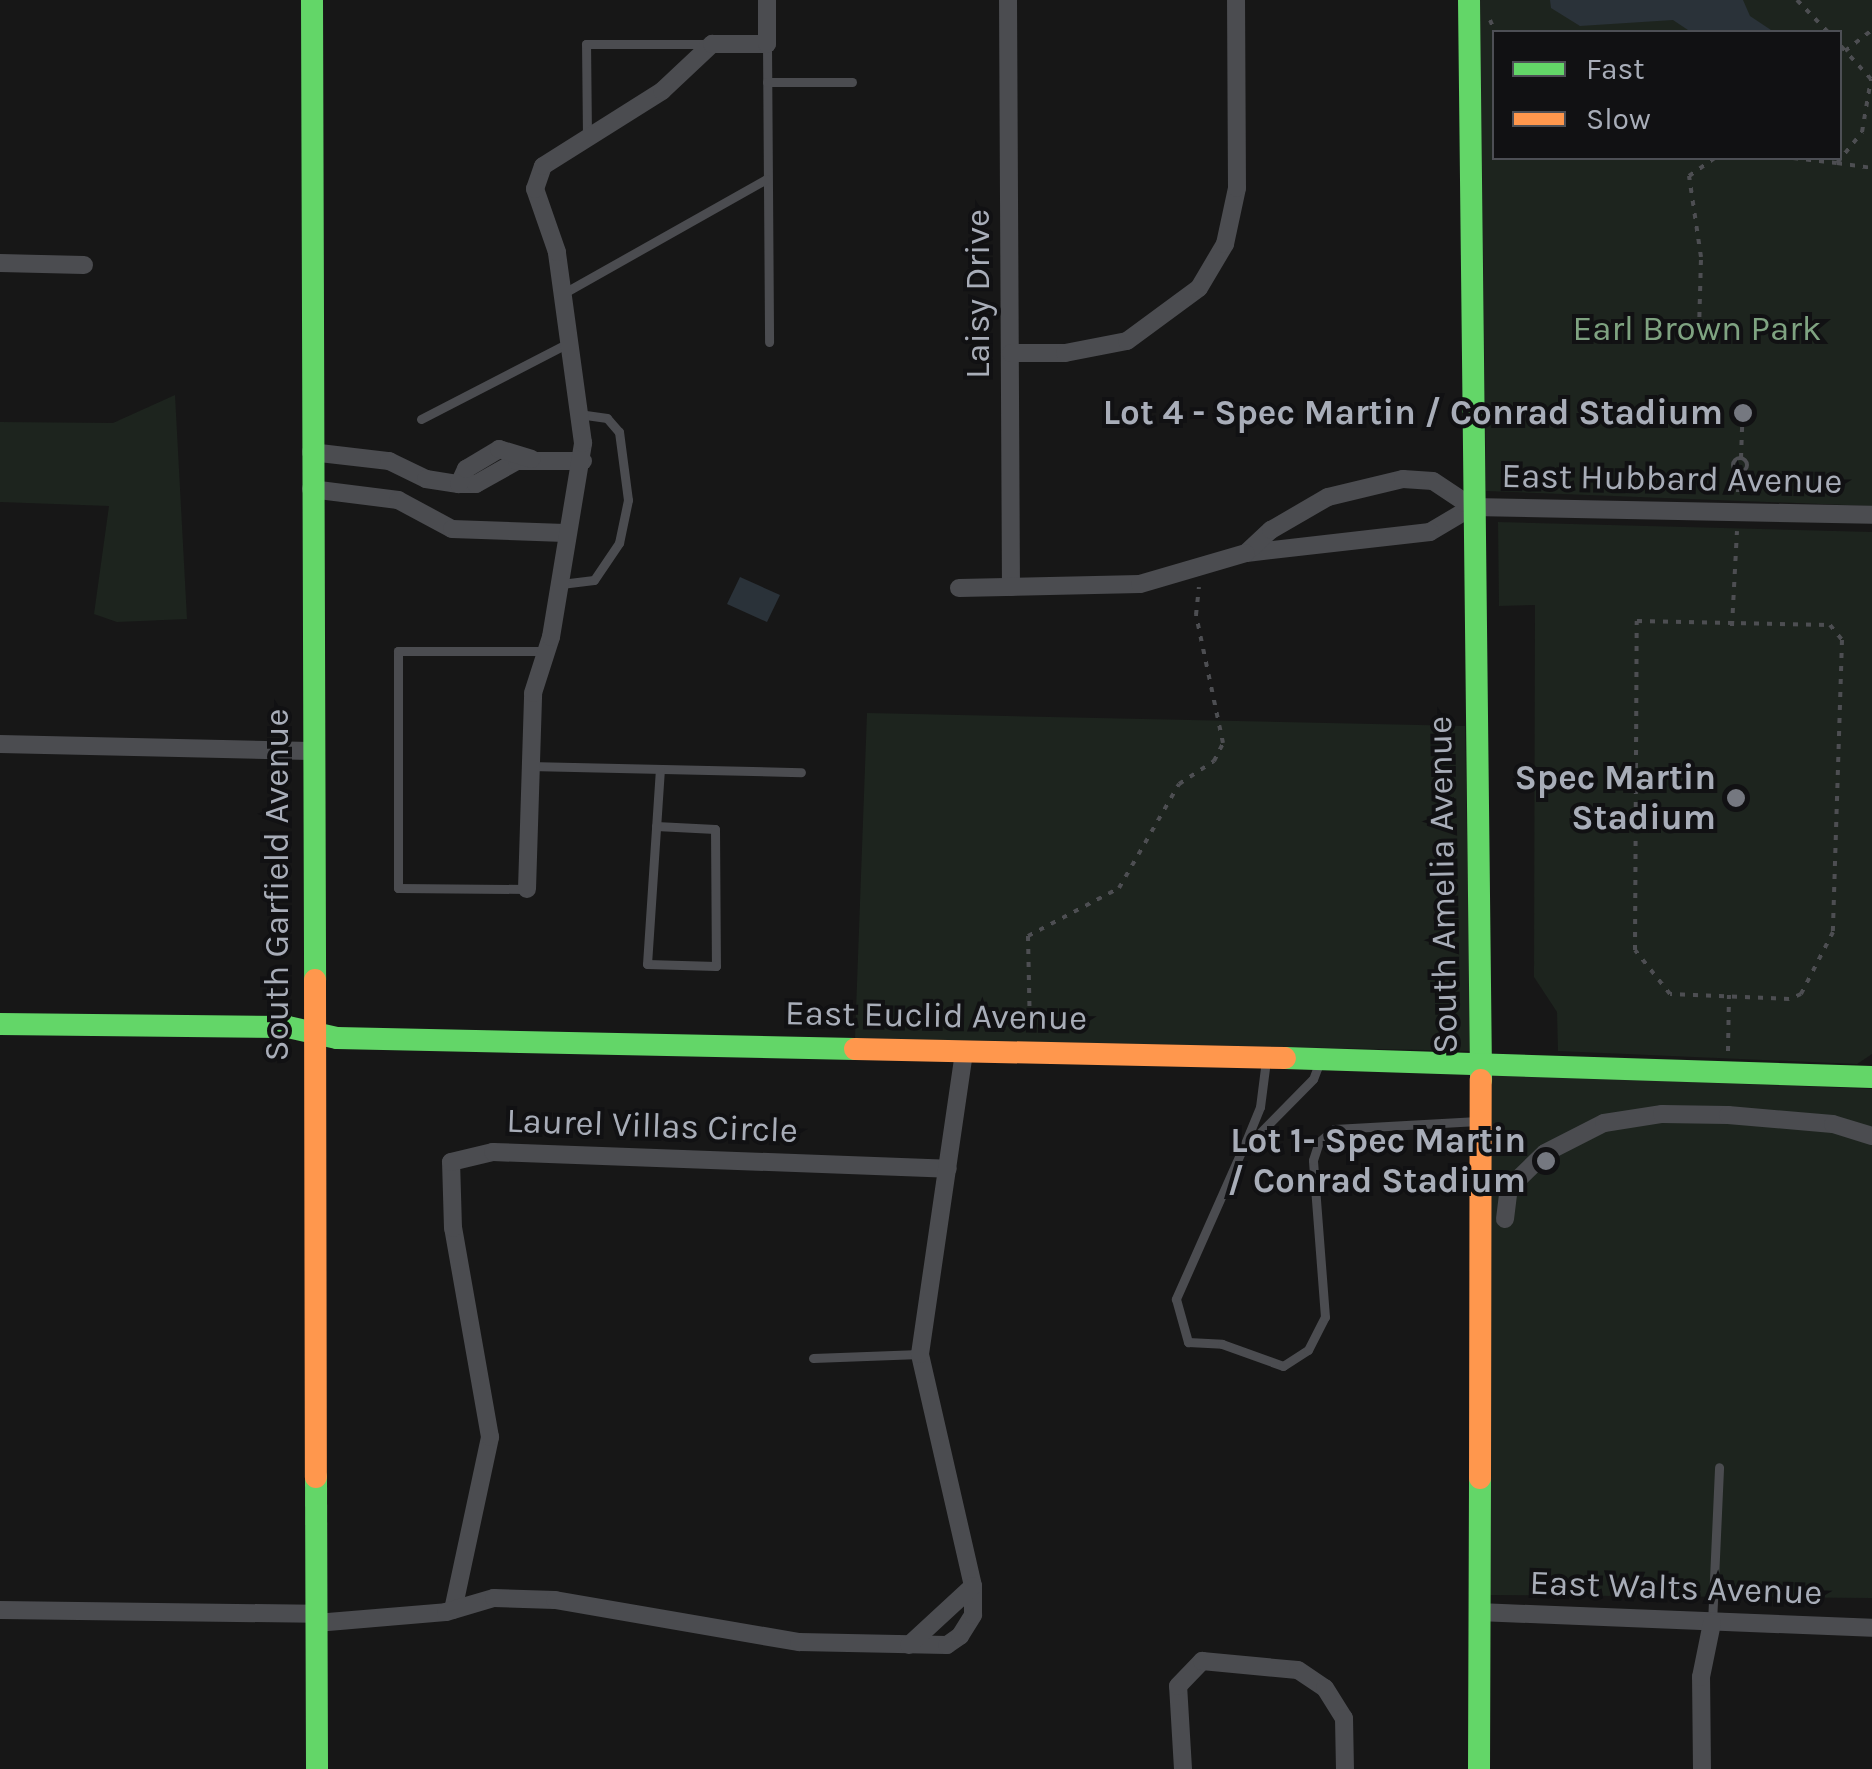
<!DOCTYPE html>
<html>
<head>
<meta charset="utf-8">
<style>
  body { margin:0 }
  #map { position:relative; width:1872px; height:1769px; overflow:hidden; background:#171717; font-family:Karla,sans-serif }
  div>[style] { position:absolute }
  .green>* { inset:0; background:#1d241e }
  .water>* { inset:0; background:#2a3239 }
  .path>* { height:4px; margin-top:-2px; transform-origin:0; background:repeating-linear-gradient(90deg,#4d4e52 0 5px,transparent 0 13px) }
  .path>.ring { margin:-2px; padding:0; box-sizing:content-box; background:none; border:4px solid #4d4e52; border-radius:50% }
  .lane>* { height:9px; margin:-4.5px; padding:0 4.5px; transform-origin:4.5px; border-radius:4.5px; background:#4b4c50 }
  .street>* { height:18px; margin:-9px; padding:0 9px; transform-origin:9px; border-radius:9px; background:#4b4c50 }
  .fast>* { height:22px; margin:-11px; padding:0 11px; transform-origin:11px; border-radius:11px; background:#63d668 }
  .slow>* { height:22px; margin:-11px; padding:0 11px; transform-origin:11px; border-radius:11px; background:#ff974d }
  .dots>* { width:28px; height:28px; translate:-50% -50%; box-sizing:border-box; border:5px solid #111113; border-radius:50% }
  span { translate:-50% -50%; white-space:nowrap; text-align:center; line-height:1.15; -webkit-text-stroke:8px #111113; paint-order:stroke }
  .street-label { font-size:35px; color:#a8adb8 }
  .park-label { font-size:35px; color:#7fa381 }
  .poi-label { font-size:35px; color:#a8adb8; font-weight:700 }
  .right { translate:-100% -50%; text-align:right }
  .legend { position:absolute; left:1492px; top:30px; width:350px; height:130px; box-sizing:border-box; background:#111113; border:2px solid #4d4f55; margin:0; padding:12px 18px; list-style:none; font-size:30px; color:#a8adb8 }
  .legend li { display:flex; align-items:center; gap:20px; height:50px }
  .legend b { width:50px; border:2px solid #4d4f55 }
</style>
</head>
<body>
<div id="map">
  <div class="green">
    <i style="clip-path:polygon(evenodd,1480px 0,1872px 0,1872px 506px,1486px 491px,1480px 0,1494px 32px,1840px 32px,1840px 158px,1494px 158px,1494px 32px)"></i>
    <i style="clip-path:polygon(175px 395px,187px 619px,117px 622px,94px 614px,109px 506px,0 502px,0 422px,113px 423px)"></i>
    <i style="clip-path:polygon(1498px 522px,1872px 532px,1872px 1054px,1857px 1064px,1558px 1051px,1557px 1012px,1534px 977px,1535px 605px,1499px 606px)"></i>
    <i style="clip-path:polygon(867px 713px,1465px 726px,1471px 1051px,855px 1038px)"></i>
    <i style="clip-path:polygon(1491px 1074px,1872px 1089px,1872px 1598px,1488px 1595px)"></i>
  </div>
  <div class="water">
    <i style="clip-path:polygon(1550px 0,1743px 0,1750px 16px,1774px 32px,1691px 32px,1673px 20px,1580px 26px,1551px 8px)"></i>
    <i style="clip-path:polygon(740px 577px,780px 595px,767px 622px,727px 604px)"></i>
  </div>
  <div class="path">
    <i style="left:1797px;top:0;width:45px;rotate:45.9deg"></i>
    <i style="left:1490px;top:20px;width:13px;rotate:67deg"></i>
    <i style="left:1845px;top:51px;width:34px;rotate:-38deg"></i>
    <i style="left:1793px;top:158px;width:44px;rotate:6.5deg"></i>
    <i style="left:1837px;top:163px;width:40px;rotate:-51deg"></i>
    <i style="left:1862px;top:132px;width:54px;rotate:-80.4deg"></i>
    <i style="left:1871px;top:79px;width:46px;rotate:-132.4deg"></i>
    <i style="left:1837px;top:163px;width:35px;rotate:8deg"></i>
    <i style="left:1699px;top:330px;width:73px;rotate:-88.4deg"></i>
    <i style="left:1701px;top:257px;width:82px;rotate:-98.4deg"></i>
    <i style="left:1689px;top:176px;width:32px;rotate:-35deg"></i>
    <i class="ring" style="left:1733px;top:458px;width:10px;height:10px"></i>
    <i style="left:1741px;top:458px;width:37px;rotate:-88deg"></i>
    <i style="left:1738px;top:492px;width:20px;rotate:-87deg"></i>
    <i style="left:1637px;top:621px;width:193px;rotate:1.2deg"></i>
    <i style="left:1830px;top:625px;width:19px;rotate:51deg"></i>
    <i style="left:1842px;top:640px;width:292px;rotate:91.8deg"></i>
    <i style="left:1833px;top:932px;width:70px;rotate:117.3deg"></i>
    <i style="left:1801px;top:994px;width:13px;rotate:157deg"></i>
    <i style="left:1789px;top:999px;width:119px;rotate:-177.6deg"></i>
    <i style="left:1670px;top:994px;width:56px;rotate:-128.5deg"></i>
    <i style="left:1635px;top:950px;width:329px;rotate:-89.7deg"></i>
    <i style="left:1732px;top:626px;width:95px;rotate:-87deg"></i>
    <i style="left:1030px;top:1032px;width:96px;rotate:-91.2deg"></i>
    <i style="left:1028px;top:936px;width:103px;rotate:-27.8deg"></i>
    <i style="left:1119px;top:888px;width:120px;rotate:-60deg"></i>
    <i style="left:1179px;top:784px;width:42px;rotate:-33.3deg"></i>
    <i style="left:1214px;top:761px;width:20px;rotate:-63deg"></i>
    <i style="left:1223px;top:743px;width:131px;rotate:-101.9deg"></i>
    <i style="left:1196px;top:615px;width:28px;rotate:-84deg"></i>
    <i style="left:1728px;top:1051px;width:56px;rotate:-89deg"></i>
  </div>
  <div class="lane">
    <i style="left:767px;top:44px;width:298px;rotate:89.6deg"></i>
    <i style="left:767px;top:82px;width:85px"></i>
    <i style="left:587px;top:136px;width:92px;rotate:-90.6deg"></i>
    <i style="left:586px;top:44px;width:123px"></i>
    <i style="left:564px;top:293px;width:232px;rotate:-29.4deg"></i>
    <i style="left:421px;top:419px;width:163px;rotate:-27.3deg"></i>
    <i style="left:561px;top:584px;width:33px;rotate:-7deg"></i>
    <i style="left:594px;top:580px;width:45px;rotate:-56deg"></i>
    <i style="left:619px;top:543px;width:44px;rotate:-78.2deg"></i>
    <i style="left:628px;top:500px;width:69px;rotate:-97.5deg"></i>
    <i style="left:619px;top:432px;width:18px;rotate:-131deg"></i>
    <i style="left:607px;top:418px;width:27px;rotate:-172deg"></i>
    <i style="left:529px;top:766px;width:272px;rotate:1.3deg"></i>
    <i style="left:656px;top:826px;width:59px;rotate:2.9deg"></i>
    <i style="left:715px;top:829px;width:137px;rotate:89.6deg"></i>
    <i style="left:716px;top:966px;width:69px;rotate:-178.3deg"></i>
    <i style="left:647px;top:964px;width:195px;rotate:-86.2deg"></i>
    <i style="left:527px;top:889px;width:129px;rotate:-179.6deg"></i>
    <i style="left:398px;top:888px;width:237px;rotate:-90deg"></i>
    <i style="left:398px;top:651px;width:148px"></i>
    <i style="left:1320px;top:1061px;width:19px;rotate:111deg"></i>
    <i style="left:1313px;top:1079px;width:103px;rotate:134.6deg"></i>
    <i style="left:1241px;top:1152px;width:161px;rotate:113.9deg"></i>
    <i style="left:1176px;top:1299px;width:45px;rotate:74.4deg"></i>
    <i style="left:1188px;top:1342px;width:34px;rotate:3deg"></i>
    <i style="left:1222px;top:1344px;width:65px;rotate:19.8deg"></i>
    <i style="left:1283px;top:1366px;width:30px;rotate:-33deg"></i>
    <i style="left:1308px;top:1350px;width:37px;rotate:-63deg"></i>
    <i style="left:1325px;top:1317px;width:157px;rotate:-94.4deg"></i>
    <i style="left:1313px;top:1160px;width:19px;rotate:-72deg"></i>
    <i style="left:1319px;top:1142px;width:20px;rotate:-41deg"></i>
    <i style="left:1334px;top:1129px;width:144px;rotate:-3.2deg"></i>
    <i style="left:1244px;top:1146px;width:42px;rotate:-67.7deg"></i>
    <i style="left:1260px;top:1107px;width:47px;rotate:-82.7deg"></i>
    <i style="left:813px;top:1358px;width:107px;rotate:-2.1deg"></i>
    <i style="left:1712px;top:1623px;width:156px;rotate:-87.4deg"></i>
  </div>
  <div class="street">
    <i style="left:1008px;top:0;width:587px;rotate:89.71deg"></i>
    <i style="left:0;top:263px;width:84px;rotate:1.4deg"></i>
    <i style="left:1011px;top:353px;width:54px"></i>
    <i style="left:1065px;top:353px;width:63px;rotate:-11deg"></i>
    <i style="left:1127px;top:341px;width:89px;rotate:-36.4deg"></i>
    <i style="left:1199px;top:288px;width:51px;rotate:-59.4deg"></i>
    <i style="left:1225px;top:244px;width:57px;rotate:-77.9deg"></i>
    <i style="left:1237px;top:188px;width:188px;rotate:-90.3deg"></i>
    <i style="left:311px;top:452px;width:79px;rotate:6.6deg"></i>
    <i style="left:389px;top:461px;width:41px;rotate:25.9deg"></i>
    <i style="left:426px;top:479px;width:33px;rotate:9deg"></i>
    <i style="left:459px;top:484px;width:17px"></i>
    <i style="left:476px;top:484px;width:47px;rotate:-29.3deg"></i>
    <i style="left:517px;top:461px;width:66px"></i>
    <i style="left:459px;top:484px;width:17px;rotate:-65deg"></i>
    <i style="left:466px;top:469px;width:39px;rotate:-31deg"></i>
    <i style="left:499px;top:449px;width:34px;rotate:17deg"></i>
    <i style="left:311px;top:489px;width:88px;rotate:7.2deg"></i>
    <i style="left:398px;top:500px;width:61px;rotate:28.2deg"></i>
    <i style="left:452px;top:529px;width:113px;rotate:2deg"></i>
    <i style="left:1472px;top:507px;width:49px;rotate:149.2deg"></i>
    <i style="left:1430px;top:532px;width:185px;rotate:173.5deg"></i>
    <i style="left:1246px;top:553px;width:34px;rotate:-43deg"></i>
    <i style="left:1271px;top:530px;width:66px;rotate:-30.1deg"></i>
    <i style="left:1328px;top:497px;width:77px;rotate:-13.5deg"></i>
    <i style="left:1403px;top:479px;width:30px;rotate:4deg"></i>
    <i style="left:1433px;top:481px;width:47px;rotate:33.7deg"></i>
    <i style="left:1472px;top:507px;width:400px;rotate:1.1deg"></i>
    <i style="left:959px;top:588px;width:181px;rotate:-1.3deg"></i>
    <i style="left:1140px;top:584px;width:110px;rotate:-16.3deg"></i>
    <i style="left:0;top:744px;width:310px;rotate:1.3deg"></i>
    <i style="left:527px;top:889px;width:196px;rotate:-88.2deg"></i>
    <i style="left:533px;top:693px;width:59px;rotate:-72.2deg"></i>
    <i style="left:551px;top:637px;width:197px;rotate:-80.6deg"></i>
    <i style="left:583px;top:443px;width:193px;rotate:-97.8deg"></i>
    <i style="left:557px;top:252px;width:67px;rotate:-109.2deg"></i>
    <i style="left:535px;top:189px;width:24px;rotate:-71deg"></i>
    <i style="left:543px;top:166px;width:141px;rotate:-32.2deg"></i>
    <i style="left:662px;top:91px;width:69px;rotate:-43.2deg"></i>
    <i style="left:712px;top:44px;width:55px"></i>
    <i style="left:767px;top:44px;width:44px;rotate:-90deg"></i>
    <i style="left:1505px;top:1219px;width:31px;rotate:-83deg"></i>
    <i style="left:1509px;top:1188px;width:50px;rotate:-44.2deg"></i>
    <i style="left:1545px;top:1153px;width:66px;rotate:-27deg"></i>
    <i style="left:1604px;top:1123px;width:59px;rotate:-8.8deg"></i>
    <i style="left:1662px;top:1114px;width:66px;rotate:0.9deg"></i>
    <i style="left:1728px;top:1115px;width:105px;rotate:4.9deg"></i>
    <i style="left:1833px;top:1124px;width:41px;rotate:17.1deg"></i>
    <i style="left:0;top:1610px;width:315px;rotate:0.7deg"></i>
    <i style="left:453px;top:1610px;width:177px;rotate:-77.9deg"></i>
    <i style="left:490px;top:1437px;width:212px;rotate:-100deg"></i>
    <i style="left:453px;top:1228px;width:66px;rotate:-91.7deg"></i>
    <i style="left:451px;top:1162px;width:43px;rotate:-13.4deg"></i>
    <i style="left:493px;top:1152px;width:455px;rotate:2.1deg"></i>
    <i style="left:1478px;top:1612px;width:394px;rotate:2.3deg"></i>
    <i style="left:316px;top:1623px;width:130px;rotate:-4.8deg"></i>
    <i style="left:446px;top:1612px;width:50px;rotate:-16.3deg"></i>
    <i style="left:494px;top:1598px;width:61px;rotate:1.9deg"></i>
    <i style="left:555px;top:1600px;width:248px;rotate:9.8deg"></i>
    <i style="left:799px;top:1642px;width:148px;rotate:1.2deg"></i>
    <i style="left:947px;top:1645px;width:16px;rotate:-35deg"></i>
    <i style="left:960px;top:1636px;width:25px;rotate:-58deg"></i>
    <i style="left:973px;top:1615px;width:29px;rotate:-90deg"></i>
    <i style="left:973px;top:1586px;width:238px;rotate:-102.9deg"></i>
    <i style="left:920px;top:1354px;width:306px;rotate:-81.7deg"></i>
    <i style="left:909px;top:1645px;width:87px;rotate:-42.7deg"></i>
    <i style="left:1183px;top:1769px;width:83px;rotate:-93.4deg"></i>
    <i style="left:1178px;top:1686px;width:35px;rotate:-46deg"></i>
    <i style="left:1202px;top:1661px;width:96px;rotate:5.4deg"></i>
    <i style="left:1298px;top:1670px;width:32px;rotate:34deg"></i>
    <i style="left:1325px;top:1688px;width:36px;rotate:58deg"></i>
    <i style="left:1344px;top:1718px;width:51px;rotate:88.9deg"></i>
    <i style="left:1702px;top:1769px;width:92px;rotate:-90.6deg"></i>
    <i style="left:1701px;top:1677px;width:55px;rotate:-78.5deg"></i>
  </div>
  <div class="fast">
    <i style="left:312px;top:0;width:980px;rotate:89.82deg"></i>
    <i style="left:1469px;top:0;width:1080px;rotate:89.36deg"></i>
    <i style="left:0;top:1024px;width:288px;rotate:0.6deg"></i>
    <i style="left:288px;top:1027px;width:50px;rotate:12.7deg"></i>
    <i style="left:337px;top:1038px;width:518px;rotate:1.22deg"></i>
    <i style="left:1285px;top:1058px;width:587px;rotate:1.85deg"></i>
    <i style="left:316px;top:1477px;width:292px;rotate:89.8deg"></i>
    <i style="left:1479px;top:1769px;width:291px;rotate:-89.8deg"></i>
  </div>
  <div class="slow">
    <i style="left:315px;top:980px;width:497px;rotate:89.9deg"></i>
    <i style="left:855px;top:1049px;width:430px;rotate:1.2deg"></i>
    <i style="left:1480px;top:1478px;width:398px;rotate:-89.9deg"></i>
  </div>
  <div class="dots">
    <i style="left:1743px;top:413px;background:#757880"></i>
    <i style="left:1736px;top:798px;background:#757880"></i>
    <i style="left:1546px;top:1161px;background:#757880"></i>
  </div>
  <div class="street-label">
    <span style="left:978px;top:294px;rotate:-90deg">Laisy Drive</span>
    <span style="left:1672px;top:479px;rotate:1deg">East Hubbard Avenue</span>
    <span style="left:277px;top:885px;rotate:-90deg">South Garfield Avenue</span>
    <span style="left:1443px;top:885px;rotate:-91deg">South Amelia Avenue</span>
    <span style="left:936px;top:1016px;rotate:1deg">East Euclid Avenue</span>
    <span style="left:652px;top:1126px;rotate:2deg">Laurel Villas Circle</span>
    <span style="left:1676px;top:1588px;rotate:2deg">East Walts Avenue</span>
  </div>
  <div class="park-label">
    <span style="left:1697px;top:329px">Earl Brown Park</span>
  </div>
  <div class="poi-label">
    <span class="right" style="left:1723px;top:413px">Lot 4 - Spec Martin / Conrad Stadium</span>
    <span class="right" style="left:1716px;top:798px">Spec Martin<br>Stadium</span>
    <span class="right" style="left:1526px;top:1161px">Lot 1- Spec Martin<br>/ Conrad Stadium</span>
  </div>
  <ul class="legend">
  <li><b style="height:12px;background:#63d668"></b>Fast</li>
  <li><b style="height:12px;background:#ff974d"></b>Slow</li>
  </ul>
</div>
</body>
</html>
